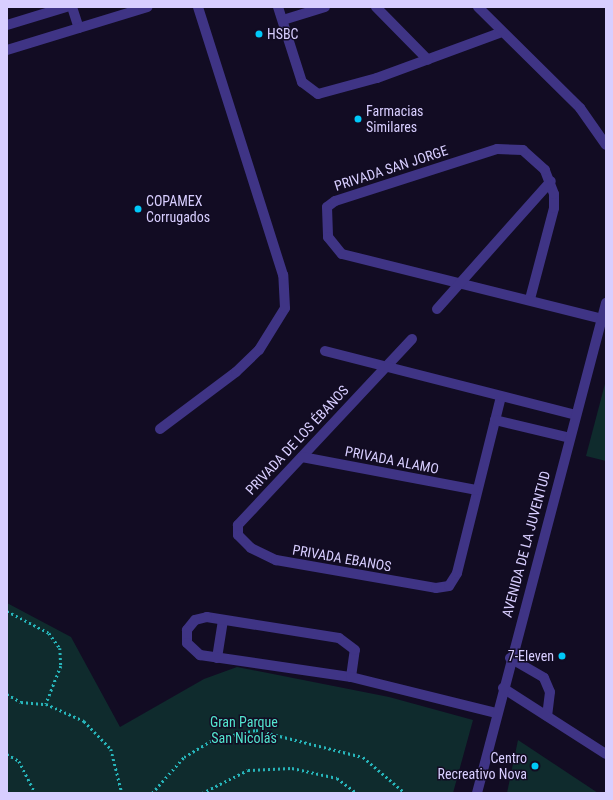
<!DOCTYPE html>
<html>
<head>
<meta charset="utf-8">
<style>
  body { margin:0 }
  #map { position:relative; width:613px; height:800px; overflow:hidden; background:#120c23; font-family:"Roboto Condensed",sans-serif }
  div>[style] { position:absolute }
  .green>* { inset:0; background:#0f2b2d }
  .path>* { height:2.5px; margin-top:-1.25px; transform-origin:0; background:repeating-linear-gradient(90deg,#27b5ba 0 2px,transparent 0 5px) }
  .minor>* { height:10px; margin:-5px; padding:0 5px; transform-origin:5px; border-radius:5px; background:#3f3485 }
  .dots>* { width:11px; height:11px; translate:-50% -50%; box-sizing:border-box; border:2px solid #120c23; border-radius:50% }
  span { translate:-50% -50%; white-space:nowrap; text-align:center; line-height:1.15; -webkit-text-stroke:3px #120c23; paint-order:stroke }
  .poi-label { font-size:14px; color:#d8ceff }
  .left { translate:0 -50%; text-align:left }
  .right { translate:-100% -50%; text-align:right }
  .street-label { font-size:14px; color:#d8ceff }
  .park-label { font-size:14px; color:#53e6cf }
  .frame { position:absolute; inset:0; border:8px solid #d8ceff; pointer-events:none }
</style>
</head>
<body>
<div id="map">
  <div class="green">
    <i style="clip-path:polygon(606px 380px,606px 461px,586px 456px)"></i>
    <i style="clip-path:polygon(7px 603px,71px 637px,120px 727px,204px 679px,237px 667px,389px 697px,473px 720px,453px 793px,7px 793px)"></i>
    <i style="clip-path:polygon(518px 740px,598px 793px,507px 793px)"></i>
  </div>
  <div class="path">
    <i style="left:7px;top:611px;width:47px;rotate:27.6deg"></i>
    <i style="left:49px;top:633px;width:19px;rotate:54deg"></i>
    <i style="left:60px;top:648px;width:18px;rotate:87deg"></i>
    <i style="left:61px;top:666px;width:41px;rotate:111.5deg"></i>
    <i style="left:7px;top:694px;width:16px;rotate:30deg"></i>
    <i style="left:21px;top:702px;width:25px;rotate:5deg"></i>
    <i style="left:46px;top:704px;width:42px;rotate:24.1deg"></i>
    <i style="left:84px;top:721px;width:39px;rotate:46deg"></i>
    <i style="left:111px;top:749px;width:45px;rotate:76deg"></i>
    <i style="left:7px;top:754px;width:14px;rotate:30deg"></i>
    <i style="left:19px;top:761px;width:36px;rotate:63deg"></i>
    <i style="left:152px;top:793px;width:48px;rotate:-48.4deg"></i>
    <i style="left:184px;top:757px;width:35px;rotate:-31deg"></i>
    <i style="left:214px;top:739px;width:43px;rotate:-12.1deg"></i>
    <i style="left:256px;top:730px;width:110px;rotate:14.2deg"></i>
    <i style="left:363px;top:757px;width:55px;rotate:40.6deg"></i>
    <i style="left:202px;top:793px;width:51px;rotate:-26.6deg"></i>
    <i style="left:248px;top:770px;width:44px;rotate:-2.6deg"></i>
    <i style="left:292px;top:768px;width:46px;rotate:12.5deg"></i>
    <i style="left:337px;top:778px;width:25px;rotate:37deg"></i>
  </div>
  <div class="minor">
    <i style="left:72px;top:7px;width:22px;rotate:72deg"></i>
    <i style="left:278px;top:7px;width:79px;rotate:72.3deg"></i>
    <i style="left:302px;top:82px;width:20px;rotate:37deg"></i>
    <i style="left:318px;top:94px;width:61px;rotate:-15.2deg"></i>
    <i style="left:377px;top:78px;width:133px;rotate:-20.2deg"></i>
    <i style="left:376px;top:7px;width:74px;rotate:45.5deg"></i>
    <i style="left:478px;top:7px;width:144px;rotate:44.7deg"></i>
    <i style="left:580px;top:108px;width:45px;rotate:54.9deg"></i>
    <i style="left:283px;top:20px;width:44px;rotate:-17.2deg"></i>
    <i style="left:7px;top:25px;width:62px;rotate:-17deg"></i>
    <i style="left:7px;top:50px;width:147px;rotate:-17deg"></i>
    <i style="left:530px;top:299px;width:94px;rotate:-75.2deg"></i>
    <i style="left:554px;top:208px;width:14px;rotate:-90deg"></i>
    <i style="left:554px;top:194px;width:26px;rotate:-111deg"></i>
    <i style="left:545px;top:170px;width:30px;rotate:-138deg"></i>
    <i style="left:523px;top:150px;width:26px;rotate:-178deg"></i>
    <i style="left:497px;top:149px;width:170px;rotate:162.2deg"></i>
    <i style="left:335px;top:201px;width:10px;rotate:143deg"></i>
    <i style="left:327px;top:207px;width:30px;rotate:88deg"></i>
    <i style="left:328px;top:237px;width:22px;rotate:51deg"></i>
    <i style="left:342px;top:254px;width:268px;rotate:14deg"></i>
    <i style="left:437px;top:309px;width:171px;rotate:-48.3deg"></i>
    <i style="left:412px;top:339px;width:255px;rotate:133.1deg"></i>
    <i style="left:238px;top:525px;width:10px;rotate:90deg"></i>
    <i style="left:238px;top:535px;width:18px;rotate:45deg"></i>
    <i style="left:251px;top:548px;width:28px;rotate:26deg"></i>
    <i style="left:276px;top:560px;width:162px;rotate:9.9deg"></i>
    <i style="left:436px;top:588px;width:13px;rotate:-9deg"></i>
    <i style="left:449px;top:586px;width:15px;rotate:-58deg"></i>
    <i style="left:457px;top:573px;width:181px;rotate:-76deg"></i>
    <i style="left:325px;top:351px;width:259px;rotate:14.3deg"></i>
    <i style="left:495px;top:420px;width:77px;rotate:13.5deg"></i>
    <i style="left:160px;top:429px;width:95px;rotate:-36.9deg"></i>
    <i style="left:236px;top:372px;width:32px;rotate:-44deg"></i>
    <i style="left:259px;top:350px;width:49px;rotate:-58.2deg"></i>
    <i style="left:285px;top:308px;width:33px;rotate:-93deg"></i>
    <i style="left:283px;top:275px;width:281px;rotate:-107.6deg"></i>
    <i style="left:302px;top:457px;width:177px;rotate:10.7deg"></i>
    <i style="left:217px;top:658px;width:38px;rotate:-81deg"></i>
    <i style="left:510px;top:658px;width:39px;rotate:30deg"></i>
    <i style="left:544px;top:678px;width:15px;rotate:67deg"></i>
    <i style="left:550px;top:692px;width:24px;rotate:97deg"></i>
    <i style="left:351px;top:677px;width:27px;rotate:-82deg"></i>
    <i style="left:355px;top:650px;width:20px;rotate:-143deg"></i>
    <i style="left:339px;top:638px;width:134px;rotate:-171deg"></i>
    <i style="left:207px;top:617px;width:12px;rotate:166deg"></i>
    <i style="left:195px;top:620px;width:13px;rotate:129deg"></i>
    <i style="left:187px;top:630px;width:13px;rotate:90deg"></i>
    <i style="left:187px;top:643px;width:18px;rotate:43deg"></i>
    <i style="left:200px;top:655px;width:153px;rotate:8.3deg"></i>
    <i style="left:351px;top:677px;width:150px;rotate:13.9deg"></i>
    <i style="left:503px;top:688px;width:122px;rotate:32.7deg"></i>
    <i style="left:477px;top:793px;width:507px;rotate:-75.25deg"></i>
  </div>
  <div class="dots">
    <i style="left:259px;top:34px;background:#00c9f9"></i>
    <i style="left:358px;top:119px;background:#00c9f9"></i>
    <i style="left:138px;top:209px;background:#00c9f9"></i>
    <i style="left:562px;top:656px;background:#00c9f9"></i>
    <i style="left:535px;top:766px;background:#00c9f9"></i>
  </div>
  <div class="poi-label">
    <span class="left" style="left:267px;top:34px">HSBC</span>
    <span class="left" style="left:366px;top:119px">Farmacias<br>Similares</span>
    <span class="left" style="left:146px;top:209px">COPAMEX<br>Corrugados</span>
    <span class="right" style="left:554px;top:656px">7-Eleven</span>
    <span class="right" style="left:527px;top:766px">Centro<br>Recreativo Nova</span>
  </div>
  <div class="street-label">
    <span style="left:391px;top:168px;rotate:-18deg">PRIVADA SAN JORGE</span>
    <span style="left:297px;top:440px;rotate:-47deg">PRIVADA DE LOS ÉBANOS</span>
    <span style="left:392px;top:460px;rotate:11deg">PRIVADA ALAMO</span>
    <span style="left:526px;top:544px;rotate:-75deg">AVENIDA DE LA JUVENTUD</span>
    <span style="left:342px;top:558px;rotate:10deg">PRIVADA EBANOS</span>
  </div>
  <div class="park-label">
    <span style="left:244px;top:730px">Gran Parque<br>San Nicolás</span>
  </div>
  <div class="frame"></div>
</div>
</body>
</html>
